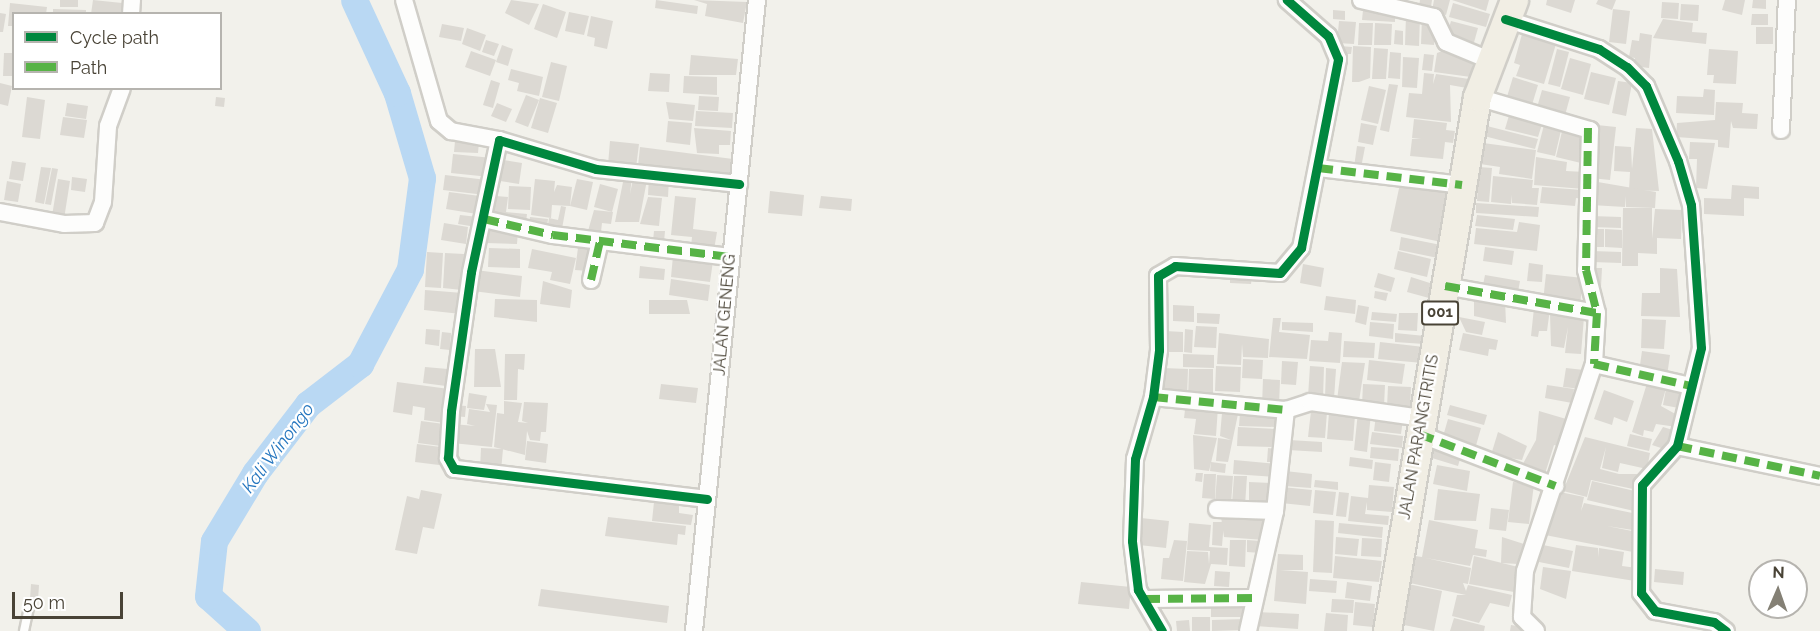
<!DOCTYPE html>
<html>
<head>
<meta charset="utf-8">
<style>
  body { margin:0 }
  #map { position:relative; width:1820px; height:631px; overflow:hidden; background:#f2f1eb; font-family:Raleway,sans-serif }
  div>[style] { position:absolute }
  .river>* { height:27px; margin:-13.5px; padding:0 13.5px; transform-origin:13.5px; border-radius:13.5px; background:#b9d8f3 }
  .building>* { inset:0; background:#dcd9d3 }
  .roads { filter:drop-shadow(2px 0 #d0cec8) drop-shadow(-2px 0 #d0cec8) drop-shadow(0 2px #d0cec8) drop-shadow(0 -2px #d0cec8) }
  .lane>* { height:8px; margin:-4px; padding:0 4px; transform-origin:4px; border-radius:4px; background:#fdfdfc }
  .street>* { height:16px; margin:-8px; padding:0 8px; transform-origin:8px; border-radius:8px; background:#fdfdfc }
  .primary>* { height:27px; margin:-13.5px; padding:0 13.5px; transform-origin:13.5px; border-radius:13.5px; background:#f1eee4 }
  .quiet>* { height:8px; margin-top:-4px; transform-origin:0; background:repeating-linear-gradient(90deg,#57b346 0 15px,transparent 0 23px) }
  .cycleway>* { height:9px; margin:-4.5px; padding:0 4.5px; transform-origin:4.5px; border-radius:4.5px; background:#00873e }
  span { translate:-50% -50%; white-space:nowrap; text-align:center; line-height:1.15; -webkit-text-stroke:4.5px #fff; paint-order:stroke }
  .shield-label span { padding:2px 4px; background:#fff; border:2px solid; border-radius:4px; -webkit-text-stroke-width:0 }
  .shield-label { font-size:15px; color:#494336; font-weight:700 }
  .street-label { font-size:16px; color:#494336 }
  .water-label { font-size:18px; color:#2576bf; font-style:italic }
  .legend { position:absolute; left:12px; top:12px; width:210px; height:78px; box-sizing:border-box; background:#fff; border:2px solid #b6b4af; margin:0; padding:8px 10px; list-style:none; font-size:18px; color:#494336 }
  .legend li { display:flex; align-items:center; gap:12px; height:30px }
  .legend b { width:30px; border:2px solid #b6b4af }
  .north { position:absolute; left:1748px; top:559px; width:60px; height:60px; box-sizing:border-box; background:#fff; border:2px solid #b6b4af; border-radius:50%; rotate:2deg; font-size:16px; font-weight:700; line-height:24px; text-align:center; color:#494336 }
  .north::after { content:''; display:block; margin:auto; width:21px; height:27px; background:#848075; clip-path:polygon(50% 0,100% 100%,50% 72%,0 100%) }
  .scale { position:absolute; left:12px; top:592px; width:111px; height:27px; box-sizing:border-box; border:3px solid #494336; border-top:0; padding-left:8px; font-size:18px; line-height:21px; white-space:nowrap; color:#494336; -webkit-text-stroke:4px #fff; paint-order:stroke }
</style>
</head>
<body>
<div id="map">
  <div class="river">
    <i style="left:247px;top:631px;width:52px;rotate:-138.1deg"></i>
    <i style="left:208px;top:596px;width:55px;rotate:-83.8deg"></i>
    <i style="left:214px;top:541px;width:79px;rotate:-58.9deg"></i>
    <i style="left:255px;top:473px;width:87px;rotate:-52.5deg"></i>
    <i style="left:308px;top:404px;width:66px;rotate:-37.6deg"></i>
    <i style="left:360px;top:364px;width:107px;rotate:-62.2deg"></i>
    <i style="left:410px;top:269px;width:92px;rotate:-82.5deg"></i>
    <i style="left:422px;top:178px;width:89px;rotate:-106.4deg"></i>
    <i style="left:397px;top:93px;width:102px;rotate:-114.8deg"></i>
  </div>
  <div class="building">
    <i style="clip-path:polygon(60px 0,78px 0,78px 7px,60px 7px)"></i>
    <i style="clip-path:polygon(93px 0,122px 3px,121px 14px,91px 14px)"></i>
    <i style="clip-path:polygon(511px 0,539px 4px,529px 25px,505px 13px)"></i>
    <i style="clip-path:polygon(656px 0,698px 6px,697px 14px,655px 8px)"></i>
    <i style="clip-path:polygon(694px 0,747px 2px,743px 23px,705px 16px,707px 4px)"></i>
    <i style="clip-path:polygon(1420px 0,1432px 0,1431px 7px,1419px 7px)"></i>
    <i style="clip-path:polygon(1434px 0,1450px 0,1446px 15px,1432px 11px)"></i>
    <i style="clip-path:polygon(1452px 0,1489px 0,1486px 11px)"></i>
    <i style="clip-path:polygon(1547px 0,1575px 0,1571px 13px,1546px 5px)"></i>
    <i style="clip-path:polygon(1598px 0,1616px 0,1612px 10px,1596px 4px)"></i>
    <i style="clip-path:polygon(1725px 0,1745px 0,1742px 15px,1722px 10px)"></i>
    <i style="clip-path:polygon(1753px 0,1766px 0,1766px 9px,1752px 8px)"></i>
    <i style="clip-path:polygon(1662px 2px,1679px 3px,1678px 19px,1661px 18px)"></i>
    <i style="clip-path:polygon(10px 3px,47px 7px,46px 14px,14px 14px,14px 26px,8px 26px)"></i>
    <i style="clip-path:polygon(1453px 3px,1490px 14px,1486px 27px,1449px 17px)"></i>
    <i style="clip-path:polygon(543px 4px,566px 12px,557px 38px,534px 29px)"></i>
    <i style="clip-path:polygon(1681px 4px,1699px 5px,1698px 21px,1680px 20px)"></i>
    <i style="clip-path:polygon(53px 9px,86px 10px,86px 14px,53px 14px)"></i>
    <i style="clip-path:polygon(1613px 9px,1630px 11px,1626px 44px,1609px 42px)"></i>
    <i style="clip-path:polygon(1333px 10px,1345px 11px,1345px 20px,1333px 19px)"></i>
    <i style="clip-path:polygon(1363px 10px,1395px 12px,1395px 22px,1362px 20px)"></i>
    <i style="clip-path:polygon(569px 12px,589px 16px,584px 35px,565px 31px)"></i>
    <i style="clip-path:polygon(0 13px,6px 14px,3px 32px,0 32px)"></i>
    <i style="clip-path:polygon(1752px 14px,1768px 14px,1768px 25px,1751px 25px)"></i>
    <i style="clip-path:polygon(591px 16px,613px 21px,607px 49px,594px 46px,595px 38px,587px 36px)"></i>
    <i style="clip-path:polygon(1406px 16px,1420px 17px,1419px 46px,1405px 45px)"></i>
    <i style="clip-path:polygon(1422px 18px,1435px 19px,1434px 45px,1421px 44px)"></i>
    <i style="clip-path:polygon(1663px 19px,1693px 23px,1692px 32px,1707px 33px,1706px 44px,1653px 38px)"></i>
    <i style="clip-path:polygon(1339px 21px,1356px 22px,1354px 44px,1337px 43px)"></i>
    <i style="clip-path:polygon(1451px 21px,1478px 28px,1473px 46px,1446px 38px)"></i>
    <i style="clip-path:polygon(1359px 23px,1373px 23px,1372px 45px,1358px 45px)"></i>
    <i style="clip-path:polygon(1375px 23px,1392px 24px,1391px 45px,1374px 45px)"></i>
    <i style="clip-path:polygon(442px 24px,464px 28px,461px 41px,439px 37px)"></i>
    <i style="clip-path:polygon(1756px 27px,1773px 27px,1773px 44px,1756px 44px)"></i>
    <i style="clip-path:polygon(467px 28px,486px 35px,480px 51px,462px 44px)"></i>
    <i style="clip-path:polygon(1395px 30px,1403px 31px,1403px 45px,1394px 44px)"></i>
    <i style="clip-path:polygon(1640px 33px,1652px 35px,1649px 68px,1634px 66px,1635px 58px,1629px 57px,1632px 40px,1639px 41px)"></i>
    <i style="clip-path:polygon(1522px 34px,1556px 44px,1544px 84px,1516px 76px,1520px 65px,1514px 63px)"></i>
    <i style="clip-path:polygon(486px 40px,499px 44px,494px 56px,482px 52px)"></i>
    <i style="clip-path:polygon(502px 45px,513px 49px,508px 66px,496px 62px)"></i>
    <i style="clip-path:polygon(1340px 46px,1352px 47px,1351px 54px,1339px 54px)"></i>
    <i style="clip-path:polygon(1353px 46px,1371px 47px,1370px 78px,1359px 82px,1352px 82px)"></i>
    <i style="clip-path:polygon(1374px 48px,1388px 49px,1386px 79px,1372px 79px)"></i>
    <i style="clip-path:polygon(1557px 49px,1569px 52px,1560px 87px,1548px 84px)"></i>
    <i style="clip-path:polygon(1709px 49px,1738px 51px,1736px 84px,1713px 83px,1714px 75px,1707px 75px)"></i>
    <i style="clip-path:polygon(1445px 50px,1474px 58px,1471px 77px,1434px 72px,1437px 53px)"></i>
    <i style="clip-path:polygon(471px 51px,496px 60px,490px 76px,465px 67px)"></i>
    <i style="clip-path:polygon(1390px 52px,1401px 53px,1400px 79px,1388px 78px)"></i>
    <i style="clip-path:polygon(4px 53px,14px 53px,14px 76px,3px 76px)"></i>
    <i style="clip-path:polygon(1424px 54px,1434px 55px,1432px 71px,1422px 70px)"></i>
    <i style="clip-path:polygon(691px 55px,738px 59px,736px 75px,689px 75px)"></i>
    <i style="clip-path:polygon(1403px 57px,1419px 58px,1417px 88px,1402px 87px)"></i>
    <i style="clip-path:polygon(1570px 58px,1591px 64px,1583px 95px,1561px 89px)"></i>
    <i style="clip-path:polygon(551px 62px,567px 66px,559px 101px,542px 97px)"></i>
    <i style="clip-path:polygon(511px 69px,543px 77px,539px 96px,517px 91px,519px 83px,508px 80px)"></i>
    <i style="clip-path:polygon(1591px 72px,1616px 78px,1609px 105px,1584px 99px)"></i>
    <i style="clip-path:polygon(650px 73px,670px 74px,669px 92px,648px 91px)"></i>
    <i style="clip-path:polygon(1424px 73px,1434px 74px,1433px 84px,1436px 74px,1469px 79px,1467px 88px,1450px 85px,1451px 122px,1406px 117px,1409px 93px,1422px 94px)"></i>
    <i style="clip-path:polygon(684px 76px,717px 77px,717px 95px,683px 93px)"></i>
    <i style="clip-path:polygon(1513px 77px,1538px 85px,1531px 108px,1506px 100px)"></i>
    <i style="clip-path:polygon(491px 80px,500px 83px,493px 108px,483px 105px)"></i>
    <i style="clip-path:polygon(1618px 81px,1632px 83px,1626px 116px,1612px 113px)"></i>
    <i style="clip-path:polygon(0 83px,12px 86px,8px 106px,0 104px)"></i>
    <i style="clip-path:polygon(1389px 84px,1398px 85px,1389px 132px,1380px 130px)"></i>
    <i style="clip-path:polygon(1369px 86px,1386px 90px,1378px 124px,1361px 120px)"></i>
    <i style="clip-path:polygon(1704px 89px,1715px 90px,1714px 115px,1676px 113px,1677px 96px,1703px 97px)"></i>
    <i style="clip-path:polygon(1542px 90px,1570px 97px,1564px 119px,1536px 111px)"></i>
    <i style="clip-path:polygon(526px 95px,539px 100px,528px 127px,515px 122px)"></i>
    <i style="clip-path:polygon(699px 96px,719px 97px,718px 111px,698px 110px)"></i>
    <i style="clip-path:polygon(27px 97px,45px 100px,40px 139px,22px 137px)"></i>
    <i style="clip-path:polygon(216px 97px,225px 98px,224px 107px,215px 106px)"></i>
    <i style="clip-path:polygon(540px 98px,557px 103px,548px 133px,531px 128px)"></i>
    <i style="clip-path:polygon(666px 102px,695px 105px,693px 121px,669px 119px)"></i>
    <i style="clip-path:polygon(1716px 102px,1743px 103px,1742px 113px,1758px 114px,1757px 129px,1733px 128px,1731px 121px,1729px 148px,1718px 147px,1718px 140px,1676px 137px,1677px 123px,1715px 120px)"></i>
    <i style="clip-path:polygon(67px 103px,88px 106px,86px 119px,65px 116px)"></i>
    <i style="clip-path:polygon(497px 103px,512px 109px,506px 122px,491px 116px)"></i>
    <i style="clip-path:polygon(696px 111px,733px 113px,732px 128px,695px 126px)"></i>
    <i style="clip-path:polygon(1510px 112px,1543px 121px,1538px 137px,1505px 129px)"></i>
    <i style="clip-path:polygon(63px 117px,87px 120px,84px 138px,60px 135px)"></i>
    <i style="clip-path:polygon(1414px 119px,1447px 123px,1446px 130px,1455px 131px,1453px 143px,1445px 142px,1443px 159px,1410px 156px,1412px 139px,1421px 139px,1412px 138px)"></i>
    <i style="clip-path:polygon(668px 121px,692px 123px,690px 145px,666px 142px)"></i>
    <i style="clip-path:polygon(1545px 121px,1562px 126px,1555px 156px,1537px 152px)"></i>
    <i style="clip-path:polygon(1361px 123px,1377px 126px,1373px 145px,1358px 142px)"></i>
    <i style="clip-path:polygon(1597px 125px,1616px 127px,1610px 180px,1591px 178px)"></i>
    <i style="clip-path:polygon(1487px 126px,1538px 139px,1535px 149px,1484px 136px)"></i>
    <i style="clip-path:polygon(1563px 127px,1588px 133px,1581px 163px,1556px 157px)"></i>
    <i style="clip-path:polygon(694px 128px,731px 131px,730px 145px,719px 145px,719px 154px,697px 153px)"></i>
    <i style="clip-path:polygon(1636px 128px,1652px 129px,1659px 191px,1629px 190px,1630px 172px,1614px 171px,1615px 146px,1631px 147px,1632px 169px)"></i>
    <i style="clip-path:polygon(455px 141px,479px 142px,478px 153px,454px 152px)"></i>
    <i style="clip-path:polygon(610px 141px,639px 144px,636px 168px,608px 165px)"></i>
    <i style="clip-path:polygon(1690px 142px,1715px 143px,1707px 189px,1696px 188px,1697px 159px,1689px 159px)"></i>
    <i style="clip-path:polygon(1483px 143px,1536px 150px,1532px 179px,1499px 174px,1500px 167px,1480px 164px)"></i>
    <i style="clip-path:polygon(1357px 146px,1365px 147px,1361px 168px,1354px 167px)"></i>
    <i style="clip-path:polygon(640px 147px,733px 159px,732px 173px,726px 177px,638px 166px)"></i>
    <i style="clip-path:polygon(453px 154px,492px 158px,490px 177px,451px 173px)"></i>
    <i style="clip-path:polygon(1536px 157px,1567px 162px,1566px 171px,1585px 172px,1584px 189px,1534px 185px)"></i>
    <i style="clip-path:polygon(503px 160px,522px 163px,519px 184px,500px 181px)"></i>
    <i style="clip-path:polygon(12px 161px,26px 163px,23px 181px,9px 179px)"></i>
    <i style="clip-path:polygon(41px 167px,51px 168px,44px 204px,35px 202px)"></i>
    <i style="clip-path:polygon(1479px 167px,1492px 168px,1489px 202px,1477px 201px)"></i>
    <i style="clip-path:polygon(52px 168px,58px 169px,51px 205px,45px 204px)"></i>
    <i style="clip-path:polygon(445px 175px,487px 180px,485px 195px,443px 190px)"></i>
    <i style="clip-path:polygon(649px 176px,669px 178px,668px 197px,648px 195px)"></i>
    <i style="clip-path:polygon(1493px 176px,1533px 180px,1532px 188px,1539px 188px,1537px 205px,1512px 203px,1512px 195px,1511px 204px,1491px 202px)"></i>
    <i style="clip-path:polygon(72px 177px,87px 179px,85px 192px,71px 190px)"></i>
    <i style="clip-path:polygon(624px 177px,632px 177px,630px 194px,633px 179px,647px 180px,639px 222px,615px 222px)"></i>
    <i style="clip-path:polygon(58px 179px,70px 181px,64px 219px,52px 216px)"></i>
    <i style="clip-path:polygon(535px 179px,555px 181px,554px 192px,557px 185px,572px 187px,570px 206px,552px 205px,551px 218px,531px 215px)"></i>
    <i style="clip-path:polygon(577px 179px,593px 182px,587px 210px,570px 206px)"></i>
    <i style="clip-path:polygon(1401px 179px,1452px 190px,1441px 242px,1390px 231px)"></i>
    <i style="clip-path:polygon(7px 181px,21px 184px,18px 202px,4px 200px)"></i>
    <i style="clip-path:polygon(1592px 181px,1656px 192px,1655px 208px,1626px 207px,1625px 196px,1625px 207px,1591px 205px)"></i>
    <i style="clip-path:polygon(600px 184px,618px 189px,612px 212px,594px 207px)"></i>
    <i style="clip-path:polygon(1732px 185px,1759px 187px,1759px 199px,1744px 198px,1744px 216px,1704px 214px,1704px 198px,1731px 199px)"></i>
    <i style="clip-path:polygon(509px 186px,531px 187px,530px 210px,508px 209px)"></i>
    <i style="clip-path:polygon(1542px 187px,1583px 190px,1583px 199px,1576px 198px,1575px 206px,1540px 203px)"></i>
    <i style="clip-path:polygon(770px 191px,804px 195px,802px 216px,768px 213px)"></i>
    <i style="clip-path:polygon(449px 192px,480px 196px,477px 214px,446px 209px)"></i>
    <i style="clip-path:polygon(496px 196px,508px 197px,506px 212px,527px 214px,526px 223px,493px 220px)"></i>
    <i style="clip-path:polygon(675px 196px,696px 198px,693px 229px,717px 232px,714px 250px,691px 247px,692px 237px,671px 235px)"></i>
    <i style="clip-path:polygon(821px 196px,852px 199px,851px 211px,819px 208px)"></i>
    <i style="clip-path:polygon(648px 197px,662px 198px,659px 226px,640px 224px)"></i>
    <i style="clip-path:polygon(1476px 203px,1539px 207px,1538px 217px,1476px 213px)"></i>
    <i style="clip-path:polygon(561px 206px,566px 207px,561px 234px,547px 231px,549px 218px,558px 220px)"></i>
    <i style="clip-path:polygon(1623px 208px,1652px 208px,1652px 239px,1655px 209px,1682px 210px,1681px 239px,1657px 238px,1657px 254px,1638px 253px,1638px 266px,1622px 266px)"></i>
    <i style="clip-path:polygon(594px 210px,613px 212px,611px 224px,602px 223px,601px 232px,588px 231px)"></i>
    <i style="clip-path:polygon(460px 215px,478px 217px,476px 227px,458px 224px)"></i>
    <i style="clip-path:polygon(1477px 215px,1515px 219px,1513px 230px,1475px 226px)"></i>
    <i style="clip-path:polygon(1591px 216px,1621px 217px,1621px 228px,1591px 227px)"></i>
    <i style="clip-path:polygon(530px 217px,548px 219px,547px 227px,529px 226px)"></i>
    <i style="clip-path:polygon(1519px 222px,1540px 225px,1537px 251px,1474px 244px,1476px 228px,1517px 232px)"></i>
    <i style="clip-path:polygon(444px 223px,468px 227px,466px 244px,441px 240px)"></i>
    <i style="clip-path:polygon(488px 224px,518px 231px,517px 244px,486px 243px)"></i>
    <i style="clip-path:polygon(1589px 229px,1604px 229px,1604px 247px,1589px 247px)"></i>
    <i style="clip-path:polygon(1605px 229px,1622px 230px,1622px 248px,1605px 247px)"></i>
    <i style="clip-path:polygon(654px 231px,665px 231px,664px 242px,653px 241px)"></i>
    <i style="clip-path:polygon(1401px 237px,1441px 245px,1438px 258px,1399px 250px)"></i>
    <i style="clip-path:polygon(1485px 247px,1514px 251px,1512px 265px,1483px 261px)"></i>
    <i style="clip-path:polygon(489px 248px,520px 249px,520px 268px,488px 267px)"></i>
    <i style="clip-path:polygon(578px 248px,591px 249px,589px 271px,575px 270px)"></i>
    <i style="clip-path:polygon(532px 249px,576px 258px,570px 284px,550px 280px,552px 272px,528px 268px)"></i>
    <i style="clip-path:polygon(1398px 251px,1431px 259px,1427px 277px,1394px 269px)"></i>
    <i style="clip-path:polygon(1592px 251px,1621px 252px,1621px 263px,1592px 262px)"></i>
    <i style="clip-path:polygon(427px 252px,443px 253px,441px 288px,425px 287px)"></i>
    <i style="clip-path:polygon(445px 253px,464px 254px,462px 290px,443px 288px)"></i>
    <i style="clip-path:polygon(673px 256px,713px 261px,710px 282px,671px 277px)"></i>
    <i style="clip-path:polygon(1529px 263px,1543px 265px,1542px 282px,1527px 281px)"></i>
    <i style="clip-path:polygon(1303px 264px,1324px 268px,1321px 287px,1300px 283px)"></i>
    <i style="clip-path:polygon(640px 266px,665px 269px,664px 280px,639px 278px)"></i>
    <i style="clip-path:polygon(1593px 268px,1602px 268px,1601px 287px,1592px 287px)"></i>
    <i style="clip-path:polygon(1660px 268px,1677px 269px,1680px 317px,1641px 316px,1642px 293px,1660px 293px)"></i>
    <i style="clip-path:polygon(476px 270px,522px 276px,520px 297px,473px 291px)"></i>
    <i style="clip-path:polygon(1378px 273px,1395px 278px,1391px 292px,1374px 287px)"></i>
    <i style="clip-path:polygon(1546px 274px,1583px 278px,1580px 305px,1543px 301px)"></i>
    <i style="clip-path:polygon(1230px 275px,1252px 276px,1251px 284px,1230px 283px)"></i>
    <i style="clip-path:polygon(1485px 275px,1520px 281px,1517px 297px,1482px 290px)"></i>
    <i style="clip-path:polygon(1411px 277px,1433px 284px,1429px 298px,1407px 292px)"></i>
    <i style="clip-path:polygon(671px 279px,710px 285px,708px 301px,669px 295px)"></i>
    <i style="clip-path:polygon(543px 281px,572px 290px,570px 308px,540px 304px)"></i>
    <i style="clip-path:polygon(425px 290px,463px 293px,461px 314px,424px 310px)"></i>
    <i style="clip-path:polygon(1375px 291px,1388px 293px,1386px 301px,1374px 298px)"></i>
    <i style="clip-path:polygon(1474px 293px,1505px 300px,1506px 323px,1474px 316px)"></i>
    <i style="clip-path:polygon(1326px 296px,1356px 300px,1355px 314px,1324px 310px)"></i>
    <i style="clip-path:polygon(495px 299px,537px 300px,537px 322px,494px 317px)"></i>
    <i style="clip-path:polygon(649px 300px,687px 300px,690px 314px,649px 314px)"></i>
    <i style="clip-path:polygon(1173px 305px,1194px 306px,1194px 322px,1173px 321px)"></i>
    <i style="clip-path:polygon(1358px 305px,1369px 307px,1366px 325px,1355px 322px)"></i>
    <i style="clip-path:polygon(1534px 308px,1550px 309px,1547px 331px,1539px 331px,1538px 337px,1531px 336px)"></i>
    <i style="clip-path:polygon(1372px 312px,1397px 314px,1396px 322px,1371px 320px)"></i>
    <i style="clip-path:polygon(1197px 313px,1220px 314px,1219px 324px,1197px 323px)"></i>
    <i style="clip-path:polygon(1399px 313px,1418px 313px,1417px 331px,1398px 330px)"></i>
    <i style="clip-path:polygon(1550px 314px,1584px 317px,1581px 354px,1565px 353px,1568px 327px,1564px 348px,1551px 346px)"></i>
    <i style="clip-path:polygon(1459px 317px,1485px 322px,1482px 335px,1466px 332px)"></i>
    <i style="clip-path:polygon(1273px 318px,1281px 318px,1279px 332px,1310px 335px,1307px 359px,1269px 357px)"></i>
    <i style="clip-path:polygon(1642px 319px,1666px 320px,1664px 349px,1641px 348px)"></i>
    <i style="clip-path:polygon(1282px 322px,1313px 323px,1313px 332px,1282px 330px)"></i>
    <i style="clip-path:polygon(1370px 322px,1394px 324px,1393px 339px,1369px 336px)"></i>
    <i style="clip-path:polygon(1196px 326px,1217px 327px,1216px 348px,1194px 347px)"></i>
    <i style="clip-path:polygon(426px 329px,440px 330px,439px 346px,425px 344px)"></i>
    <i style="clip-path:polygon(1185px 329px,1193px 330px,1192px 353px,1184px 352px)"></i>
    <i style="clip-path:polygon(1165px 331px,1183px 332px,1183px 352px,1164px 352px)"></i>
    <i style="clip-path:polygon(442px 332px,451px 333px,450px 350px,440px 349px)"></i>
    <i style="clip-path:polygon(1329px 332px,1342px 333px,1340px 363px,1309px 361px,1311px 340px,1328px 341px)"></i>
    <i style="clip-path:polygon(1219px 333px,1269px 339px,1268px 358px,1243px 357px,1242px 344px,1241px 365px,1217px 364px)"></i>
    <i style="clip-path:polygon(1395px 333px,1425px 336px,1424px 344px,1395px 342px)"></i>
    <i style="clip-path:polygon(1463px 333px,1498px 340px,1496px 350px,1489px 349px,1488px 356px,1459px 350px)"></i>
    <i style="clip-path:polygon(1344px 341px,1375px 343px,1374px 358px,1343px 357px)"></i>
    <i style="clip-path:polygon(1380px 342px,1424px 347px,1423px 363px,1378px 359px)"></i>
    <i style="clip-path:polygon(475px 349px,495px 349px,501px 387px,474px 387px)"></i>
    <i style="clip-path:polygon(1642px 351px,1670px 355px,1667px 376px,1639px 372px)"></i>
    <i style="clip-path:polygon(505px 354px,525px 354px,524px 370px,518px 369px,517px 400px,504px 400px)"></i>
    <i style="clip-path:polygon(1183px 354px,1214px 355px,1214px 368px,1183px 367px)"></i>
    <i style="clip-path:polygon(1243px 359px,1263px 360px,1262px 379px,1242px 378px)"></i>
    <i style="clip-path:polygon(1369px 360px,1405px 364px,1402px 384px,1367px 380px)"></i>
    <i style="clip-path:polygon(1282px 361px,1298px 362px,1296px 385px,1281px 384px)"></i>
    <i style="clip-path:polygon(1342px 362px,1365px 363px,1359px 401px,1337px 400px)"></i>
    <i style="clip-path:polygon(1216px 366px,1241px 367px,1240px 392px,1215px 391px)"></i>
    <i style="clip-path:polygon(1310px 366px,1324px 367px,1323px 398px,1308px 397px)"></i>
    <i style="clip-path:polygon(425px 367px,448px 369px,446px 386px,423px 383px)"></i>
    <i style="clip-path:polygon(1163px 368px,1188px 369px,1187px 397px,1162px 396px)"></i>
    <i style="clip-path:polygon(1326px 368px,1336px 369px,1334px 399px,1325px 398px)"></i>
    <i style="clip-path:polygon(1566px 368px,1584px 370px,1582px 389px,1563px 387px)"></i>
    <i style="clip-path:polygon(1189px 369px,1213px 369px,1213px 398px,1188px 398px)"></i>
    <i style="clip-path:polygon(1263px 379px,1280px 380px,1279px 406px,1262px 406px)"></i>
    <i style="clip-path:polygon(1648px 380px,1667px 385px,1661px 406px,1679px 416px,1677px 427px,1656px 424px,1653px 432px,1644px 430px,1643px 436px,1632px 432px)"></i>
    <i style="clip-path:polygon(397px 382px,449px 389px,445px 423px,424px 420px,425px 408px,413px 406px,412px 415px,393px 412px)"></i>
    <i style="clip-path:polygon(661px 384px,698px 388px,696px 403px,659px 399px)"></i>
    <i style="clip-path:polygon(1363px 384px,1385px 385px,1384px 406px,1362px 405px)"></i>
    <i style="clip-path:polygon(1547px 385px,1574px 389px,1572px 403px,1545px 398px)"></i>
    <i style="clip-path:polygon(1388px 386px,1411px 387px,1410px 408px,1387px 407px)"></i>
    <i style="clip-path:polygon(1666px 389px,1687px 393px,1684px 409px,1663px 405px)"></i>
    <i style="clip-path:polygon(1604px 390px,1634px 401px,1627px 422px,1614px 417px,1612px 425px,1594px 419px)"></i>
    <i style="clip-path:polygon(469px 393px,487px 396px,484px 410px,467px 408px)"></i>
    <i style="clip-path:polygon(504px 401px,522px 403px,518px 422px,528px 423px,522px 421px,524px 402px,548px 403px,546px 432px,541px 432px,540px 441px,530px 440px,527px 431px,525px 455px,494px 447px,497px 413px,504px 414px)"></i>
    <i style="clip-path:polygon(486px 404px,497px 405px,492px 447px,452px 443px,453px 424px,475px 426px,467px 424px,469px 409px,490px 412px)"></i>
    <i style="clip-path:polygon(454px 405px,466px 406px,465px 417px,453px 416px)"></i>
    <i style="clip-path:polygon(1197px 405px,1218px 407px,1216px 436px,1194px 434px,1196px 419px,1184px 418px,1185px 410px,1196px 411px)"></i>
    <i style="clip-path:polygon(1450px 405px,1487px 415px,1484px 425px,1447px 415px)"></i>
    <i style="clip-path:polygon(1311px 411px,1327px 412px,1325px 438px,1308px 437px)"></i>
    <i style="clip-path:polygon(1539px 411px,1573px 421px,1565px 448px,1554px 445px,1544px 477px,1520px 469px,1536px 440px)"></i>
    <i style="clip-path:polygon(1329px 412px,1355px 415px,1353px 441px,1327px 439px)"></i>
    <i style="clip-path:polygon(1358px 412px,1371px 414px,1367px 452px,1354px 450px)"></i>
    <i style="clip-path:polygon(1222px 413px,1238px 414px,1228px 462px,1216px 461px,1218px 438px,1231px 440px,1220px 436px)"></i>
    <i style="clip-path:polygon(1240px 413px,1275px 415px,1275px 427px,1239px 426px)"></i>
    <i style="clip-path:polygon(1376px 415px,1403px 419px,1401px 434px,1374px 431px)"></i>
    <i style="clip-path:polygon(1448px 419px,1481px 428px,1475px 449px,1442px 440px)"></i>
    <i style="clip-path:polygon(421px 421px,444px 424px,441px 446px,418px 443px)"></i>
    <i style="clip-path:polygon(1238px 427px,1276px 429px,1275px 447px,1237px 446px)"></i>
    <i style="clip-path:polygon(1663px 427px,1676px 431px,1670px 451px,1652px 445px)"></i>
    <i style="clip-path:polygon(1372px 432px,1403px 436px,1402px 448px,1370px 444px)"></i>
    <i style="clip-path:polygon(1498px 432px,1527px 446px,1522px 460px,1491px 455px)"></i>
    <i style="clip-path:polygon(1630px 434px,1652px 439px,1649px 451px,1627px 446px)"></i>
    <i style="clip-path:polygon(1193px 435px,1217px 438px,1209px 471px,1194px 469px)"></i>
    <i style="clip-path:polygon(1585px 437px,1650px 453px,1647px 469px,1620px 463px,1618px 472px,1602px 468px,1606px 447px,1600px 469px,1619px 474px,1637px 474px,1633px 489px,1591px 480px,1587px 497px,1563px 491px)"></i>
    <i style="clip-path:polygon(1289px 440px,1322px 442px,1322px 452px,1288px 450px)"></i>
    <i style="clip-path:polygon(527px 441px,548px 444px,546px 463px,525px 460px)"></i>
    <i style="clip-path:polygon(417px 444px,441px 447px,439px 465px,415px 462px)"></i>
    <i style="clip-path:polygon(1436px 444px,1462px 452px,1458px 466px,1432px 458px)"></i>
    <i style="clip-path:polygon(1371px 447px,1399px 449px,1398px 461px,1370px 458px)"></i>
    <i style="clip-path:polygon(481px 448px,503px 449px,501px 471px,480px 469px)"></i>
    <i style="clip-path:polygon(1268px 448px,1278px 449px,1278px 462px,1267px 462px)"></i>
    <i style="clip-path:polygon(1350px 457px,1373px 460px,1372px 469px,1349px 466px)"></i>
    <i style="clip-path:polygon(1234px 460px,1277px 464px,1276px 477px,1233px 474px)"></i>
    <i style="clip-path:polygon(1211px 462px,1226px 464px,1225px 473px,1210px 471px)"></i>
    <i style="clip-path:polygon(1375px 462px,1391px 464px,1389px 482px,1373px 480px)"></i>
    <i style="clip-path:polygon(1437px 465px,1470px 471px,1467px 491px,1433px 484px)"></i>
    <i style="clip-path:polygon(1285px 471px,1312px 474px,1311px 488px,1284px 486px)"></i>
    <i style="clip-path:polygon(1196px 473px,1203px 473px,1202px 482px,1195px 481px)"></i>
    <i style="clip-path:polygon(1204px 474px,1216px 474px,1215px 499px,1202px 498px)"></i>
    <i style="clip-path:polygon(1217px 475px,1233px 476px,1231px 504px,1215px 503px)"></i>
    <i style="clip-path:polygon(1234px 476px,1247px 476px,1245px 505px,1232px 504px)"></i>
    <i style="clip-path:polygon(1315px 480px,1338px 482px,1338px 490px,1314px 487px)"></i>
    <i style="clip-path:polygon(1592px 481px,1639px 492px,1634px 511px,1587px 500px)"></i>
    <i style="clip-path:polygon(1249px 482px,1271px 483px,1270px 507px,1249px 506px)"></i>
    <i style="clip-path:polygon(1513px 482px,1534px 484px,1529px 524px,1508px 522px)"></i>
    <i style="clip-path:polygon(1369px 485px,1394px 487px,1392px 512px,1367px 510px,1367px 502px,1365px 514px,1389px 516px,1388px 525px,1348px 521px,1351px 496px,1368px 498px)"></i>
    <i style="clip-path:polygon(1282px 487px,1312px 490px,1310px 506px,1281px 503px)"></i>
    <i style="clip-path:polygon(1438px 489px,1480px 494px,1476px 521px,1434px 520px)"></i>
    <i style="clip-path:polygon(421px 490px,442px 494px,434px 529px,423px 527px,417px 554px,395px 550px,407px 496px,419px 499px)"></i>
    <i style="clip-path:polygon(1315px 490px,1336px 492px,1333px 515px,1313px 513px)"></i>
    <i style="clip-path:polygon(1555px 491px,1584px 497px,1581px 511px,1584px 503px,1642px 515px,1639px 531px,1607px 526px,1642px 533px,1638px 553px,1545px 535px)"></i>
    <i style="clip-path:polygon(1339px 492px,1349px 493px,1346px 517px,1336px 516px)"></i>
    <i style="clip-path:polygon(654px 502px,679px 505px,679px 513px,693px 515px,691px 525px,652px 521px)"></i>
    <i style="clip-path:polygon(1491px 508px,1509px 510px,1506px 531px,1489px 529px)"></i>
    <i style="clip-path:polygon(1220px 510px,1266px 512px,1264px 540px,1224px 537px)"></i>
    <i style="clip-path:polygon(608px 517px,686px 526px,685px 535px,678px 534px,677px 545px,605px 536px)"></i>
    <i style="clip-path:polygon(1141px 518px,1169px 521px,1166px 548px,1139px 545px)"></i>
    <i style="clip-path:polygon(1315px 520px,1334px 521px,1332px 573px,1313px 572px)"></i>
    <i style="clip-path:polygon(1429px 520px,1478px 530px,1475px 548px,1487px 550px,1486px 557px,1473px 555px,1470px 566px,1426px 558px,1471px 568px,1468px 584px,1463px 583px,1466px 591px,1468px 585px,1512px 595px,1509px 607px,1490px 603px,1479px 623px,1452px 616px,1457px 595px,1466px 595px,1410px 583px,1415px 556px,1422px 557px)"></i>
    <i style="clip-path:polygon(1213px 522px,1224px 522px,1222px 546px,1212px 545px)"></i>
    <i style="clip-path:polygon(1189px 523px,1211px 525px,1209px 547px,1228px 548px,1227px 565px,1211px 564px,1205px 584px,1184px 582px,1187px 551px,1208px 552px,1209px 564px,1210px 551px,1187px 550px)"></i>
    <i style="clip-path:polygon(1339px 523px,1383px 527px,1382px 538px,1338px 533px)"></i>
    <i style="clip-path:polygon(1336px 537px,1359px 539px,1357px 556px,1335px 554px)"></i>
    <i style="clip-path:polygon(1502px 537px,1524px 544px,1518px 564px,1501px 563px)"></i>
    <i style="clip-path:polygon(1362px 538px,1382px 539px,1381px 557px,1361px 556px)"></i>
    <i style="clip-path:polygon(1174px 540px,1187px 541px,1183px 581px,1161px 579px,1163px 558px,1169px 558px)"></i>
    <i style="clip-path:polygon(1230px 540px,1246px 540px,1245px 567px,1229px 566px)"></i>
    <i style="clip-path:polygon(1247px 540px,1261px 541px,1261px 553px,1247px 552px)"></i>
    <i style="clip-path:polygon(1543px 545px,1573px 551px,1569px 568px,1539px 562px)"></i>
    <i style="clip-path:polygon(1576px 545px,1598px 548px,1598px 557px,1599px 548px,1624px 552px,1622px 566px,1637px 568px,1635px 581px,1572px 571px)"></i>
    <i style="clip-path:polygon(1278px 554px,1303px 555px,1303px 570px,1280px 570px,1308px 572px,1306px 604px,1274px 601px)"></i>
    <i style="clip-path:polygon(1335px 556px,1382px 561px,1379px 582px,1333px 578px)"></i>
    <i style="clip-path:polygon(1474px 556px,1518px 567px,1514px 592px,1469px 584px)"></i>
    <i style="clip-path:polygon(1543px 567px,1571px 571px,1566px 599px,1540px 589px)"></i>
    <i style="clip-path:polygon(1655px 569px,1684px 572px,1683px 585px,1654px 582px)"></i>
    <i style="clip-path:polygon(1215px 571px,1230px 572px,1229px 587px,1214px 586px)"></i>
    <i style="clip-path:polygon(1310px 579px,1337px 581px,1336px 593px,1309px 591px)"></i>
    <i style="clip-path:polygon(1081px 582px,1131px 587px,1129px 609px,1078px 604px)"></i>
    <i style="clip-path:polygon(1347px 582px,1372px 586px,1370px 601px,1345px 598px)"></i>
    <i style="clip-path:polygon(31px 584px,39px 585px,38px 600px,30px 600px)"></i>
    <i style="clip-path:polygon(1408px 584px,1442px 591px,1434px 631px,1399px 624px)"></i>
    <i style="clip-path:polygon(541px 589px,669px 606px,667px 623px,538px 606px)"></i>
    <i style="clip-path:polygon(1332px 599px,1354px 600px,1353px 613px,1331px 612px)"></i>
    <i style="clip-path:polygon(1355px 602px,1375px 604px,1373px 627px,1353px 625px)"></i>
    <i style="clip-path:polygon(1211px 605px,1247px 605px,1247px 617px,1211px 617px)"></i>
    <i style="clip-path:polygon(1257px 612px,1299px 614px,1298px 629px,1256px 626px)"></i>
    <i style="clip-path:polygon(1326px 613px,1348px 615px,1347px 631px,1324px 631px)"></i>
    <i style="clip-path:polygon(1192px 617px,1210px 617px,1210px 631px,1192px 631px)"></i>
    <i style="clip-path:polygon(1454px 618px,1485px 626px,1484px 631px,1450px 631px)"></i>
    <i style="clip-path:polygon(1245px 619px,1245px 630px,1212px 631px,1212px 620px)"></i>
    <i style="clip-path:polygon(1189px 620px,1190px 631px,1177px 631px,1176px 621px)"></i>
    <i style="clip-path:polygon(1511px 625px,1530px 628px,1529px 631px,1510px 631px)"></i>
  </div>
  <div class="roads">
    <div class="lane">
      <i style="left:24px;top:631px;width:24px;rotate:-78deg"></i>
    </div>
    <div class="street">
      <i style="left:404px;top:0;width:126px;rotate:73.9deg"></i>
      <i style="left:439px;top:121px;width:16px;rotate:40deg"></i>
      <i style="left:451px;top:131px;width:49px;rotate:10.6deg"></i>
      <i style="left:1361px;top:0;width:75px;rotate:13.1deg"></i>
      <i style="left:1434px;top:17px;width:28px;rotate:64deg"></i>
      <i style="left:1446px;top:42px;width:47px;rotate:22.7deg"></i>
      <i style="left:131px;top:14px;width:14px;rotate:-86deg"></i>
      <i style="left:1505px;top:19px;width:99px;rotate:17.7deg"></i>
      <i style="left:1599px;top:49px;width:33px;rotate:33deg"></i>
      <i style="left:1627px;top:67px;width:27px;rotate:45deg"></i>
      <i style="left:1646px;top:86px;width:82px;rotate:66.9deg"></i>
      <i style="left:1678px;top:161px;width:46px;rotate:73.5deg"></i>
      <i style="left:1691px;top:205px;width:143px;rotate:86deg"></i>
      <i style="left:1701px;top:348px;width:101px;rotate:103.8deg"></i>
      <i style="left:1677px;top:446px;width:52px;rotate:131.9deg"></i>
      <i style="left:1642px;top:485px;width:108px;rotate:90.5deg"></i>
      <i style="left:1641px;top:593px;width:23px;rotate:52deg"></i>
      <i style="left:1655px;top:611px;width:60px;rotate:10.6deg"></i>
      <i style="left:1714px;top:622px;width:15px;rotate:37deg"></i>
      <i style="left:1477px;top:97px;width:118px;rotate:16.3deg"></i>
      <i style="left:1590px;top:130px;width:140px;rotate:91.6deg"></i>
      <i style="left:1586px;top:270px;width:44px;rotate:75.7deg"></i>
      <i style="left:1597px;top:313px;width:51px;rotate:93.4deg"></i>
      <i style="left:1594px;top:364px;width:99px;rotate:12.8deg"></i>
      <i style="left:1781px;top:130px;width:130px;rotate:-87.4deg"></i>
      <i style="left:1318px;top:168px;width:145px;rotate:6.7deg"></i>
      <i style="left:0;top:212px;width:65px;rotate:10.6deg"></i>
      <i style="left:64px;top:224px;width:31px;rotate:-2deg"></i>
      <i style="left:95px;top:223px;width:22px;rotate:-69deg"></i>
      <i style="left:103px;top:202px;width:76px;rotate:-86.2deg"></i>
      <i style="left:108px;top:126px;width:40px;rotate:-69.8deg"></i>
      <i style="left:484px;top:219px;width:71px;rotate:13.1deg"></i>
      <i style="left:553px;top:235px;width:178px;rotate:7.1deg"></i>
      <i style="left:591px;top:280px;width:40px;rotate:-77deg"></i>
      <i style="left:1445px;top:286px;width:154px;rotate:10.1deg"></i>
      <i style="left:1153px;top:397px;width:134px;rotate:5.6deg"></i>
      <i style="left:1419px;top:434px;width:146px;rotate:20.9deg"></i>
      <i style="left:1677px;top:446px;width:146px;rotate:11.8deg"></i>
      <i style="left:707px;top:499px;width:255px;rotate:-173.2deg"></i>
      <i style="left:454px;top:469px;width:13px;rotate:-119deg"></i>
      <i style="left:448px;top:458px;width:47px;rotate:-86.3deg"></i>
      <i style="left:451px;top:411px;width:140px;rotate:-81.8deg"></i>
      <i style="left:471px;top:272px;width:135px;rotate:-78deg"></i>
      <i style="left:499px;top:140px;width:101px;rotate:16.6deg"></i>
      <i style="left:596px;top:169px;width:144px;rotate:6deg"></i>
      <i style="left:1217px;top:509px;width:58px;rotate:2deg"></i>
      <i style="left:1145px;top:599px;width:110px;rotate:-0.5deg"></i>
      <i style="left:694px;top:631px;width:634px;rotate:-84.3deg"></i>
      <i style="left:1162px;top:631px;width:48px;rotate:-120.3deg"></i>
      <i style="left:1138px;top:590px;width:49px;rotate:-97deg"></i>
      <i style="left:1132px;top:541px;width:82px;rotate:-87.9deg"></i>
      <i style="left:1135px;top:459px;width:65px;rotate:-73.8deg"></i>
      <i style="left:1153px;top:397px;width:47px;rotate:-82.7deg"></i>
      <i style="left:1159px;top:350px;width:74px;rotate:-90.8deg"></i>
      <i style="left:1158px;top:276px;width:20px;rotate:-30deg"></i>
      <i style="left:1175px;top:266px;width:105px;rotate:3.8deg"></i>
      <i style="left:1280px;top:273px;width:33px;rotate:-50deg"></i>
      <i style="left:1301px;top:248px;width:193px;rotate:-78.9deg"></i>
      <i style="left:1338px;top:59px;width:25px;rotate:-113deg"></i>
      <i style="left:1328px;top:36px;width:55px;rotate:-138.7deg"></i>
      <i style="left:1248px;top:631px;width:123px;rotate:-77.3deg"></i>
      <i style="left:1275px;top:511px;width:102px;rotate:-83.8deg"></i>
      <i style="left:1286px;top:410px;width:25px;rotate:-18deg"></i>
      <i style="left:1310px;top:402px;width:113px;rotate:8.1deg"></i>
      <i style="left:1536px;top:631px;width:20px;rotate:-135deg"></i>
      <i style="left:1522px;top:617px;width:46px;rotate:-86.3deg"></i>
      <i style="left:1525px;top:571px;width:218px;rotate:-71.6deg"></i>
    </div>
    <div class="primary">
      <i style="left:1387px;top:631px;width:542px;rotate:-80.43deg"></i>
      <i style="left:1477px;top:97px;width:104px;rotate:-69.1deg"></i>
    </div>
  </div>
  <div class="quiet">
    <i style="left:1588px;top:128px;width:142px;rotate:90.8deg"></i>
    <i style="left:1586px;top:270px;width:44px;rotate:75.7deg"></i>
    <i style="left:1597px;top:313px;width:51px;rotate:93.4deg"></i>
    <i style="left:1594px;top:364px;width:99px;rotate:12.8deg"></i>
    <i style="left:1318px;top:168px;width:145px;rotate:6.7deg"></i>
    <i style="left:484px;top:219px;width:71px;rotate:13.1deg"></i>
    <i style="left:553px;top:235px;width:178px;rotate:7.1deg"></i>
    <i style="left:591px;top:280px;width:40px;rotate:-77deg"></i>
    <i style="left:1445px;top:286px;width:154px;rotate:10.1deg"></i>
    <i style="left:1153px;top:397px;width:134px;rotate:5.6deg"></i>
    <i style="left:1419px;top:434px;width:146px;rotate:20.9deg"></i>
    <i style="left:1677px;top:446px;width:146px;rotate:11.8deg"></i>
    <i style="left:1145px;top:599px;width:110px;rotate:-0.5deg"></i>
  </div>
  <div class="cycleway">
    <i style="left:1505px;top:19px;width:99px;rotate:17.7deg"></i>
    <i style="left:1599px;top:49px;width:33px;rotate:33deg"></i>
    <i style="left:1627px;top:67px;width:27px;rotate:45deg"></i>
    <i style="left:1646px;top:86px;width:82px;rotate:66.9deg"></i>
    <i style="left:1678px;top:161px;width:46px;rotate:73.5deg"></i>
    <i style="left:1691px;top:205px;width:143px;rotate:86deg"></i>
    <i style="left:1701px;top:348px;width:101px;rotate:103.8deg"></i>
    <i style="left:1677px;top:446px;width:52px;rotate:131.9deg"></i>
    <i style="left:1642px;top:485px;width:108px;rotate:90.5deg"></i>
    <i style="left:1641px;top:593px;width:23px;rotate:52deg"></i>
    <i style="left:1655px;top:611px;width:60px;rotate:10.6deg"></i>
    <i style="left:1714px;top:622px;width:15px;rotate:37deg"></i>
    <i style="left:707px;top:499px;width:255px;rotate:-173.2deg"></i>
    <i style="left:454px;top:469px;width:13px;rotate:-119deg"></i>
    <i style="left:448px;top:458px;width:47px;rotate:-86.3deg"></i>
    <i style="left:451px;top:411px;width:140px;rotate:-81.8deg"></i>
    <i style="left:471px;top:272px;width:135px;rotate:-78deg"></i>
    <i style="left:499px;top:140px;width:101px;rotate:16.6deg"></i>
    <i style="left:596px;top:169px;width:144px;rotate:6deg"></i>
    <i style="left:1162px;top:631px;width:48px;rotate:-120.3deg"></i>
    <i style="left:1138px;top:590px;width:49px;rotate:-97deg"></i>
    <i style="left:1132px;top:541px;width:82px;rotate:-87.9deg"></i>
    <i style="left:1135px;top:459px;width:65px;rotate:-73.8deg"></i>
    <i style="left:1153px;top:397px;width:47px;rotate:-82.7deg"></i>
    <i style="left:1159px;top:350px;width:74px;rotate:-90.8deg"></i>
    <i style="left:1158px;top:276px;width:20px;rotate:-30deg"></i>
    <i style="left:1175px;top:266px;width:105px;rotate:3.8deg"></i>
    <i style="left:1280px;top:273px;width:33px;rotate:-50deg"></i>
    <i style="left:1301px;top:248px;width:193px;rotate:-78.9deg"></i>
    <i style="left:1338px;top:59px;width:25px;rotate:-113deg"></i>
    <i style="left:1328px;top:36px;width:55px;rotate:-138.7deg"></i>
  </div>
  <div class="shield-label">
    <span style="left:1440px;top:313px">001</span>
  </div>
  <div class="street-label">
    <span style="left:725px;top:315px;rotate:-85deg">JALAN GENENG</span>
    <span style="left:1419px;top:437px;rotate:-80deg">JALAN PARANGTRITIS</span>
  </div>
  <div class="water-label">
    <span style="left:278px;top:448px;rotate:-53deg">Kali Winongo</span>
  </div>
  <ul class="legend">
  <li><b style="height:8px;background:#00873e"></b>Cycle path</li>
  <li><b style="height:8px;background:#57b346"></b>Path</li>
  </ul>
  <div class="north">N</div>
  <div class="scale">50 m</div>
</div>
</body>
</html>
